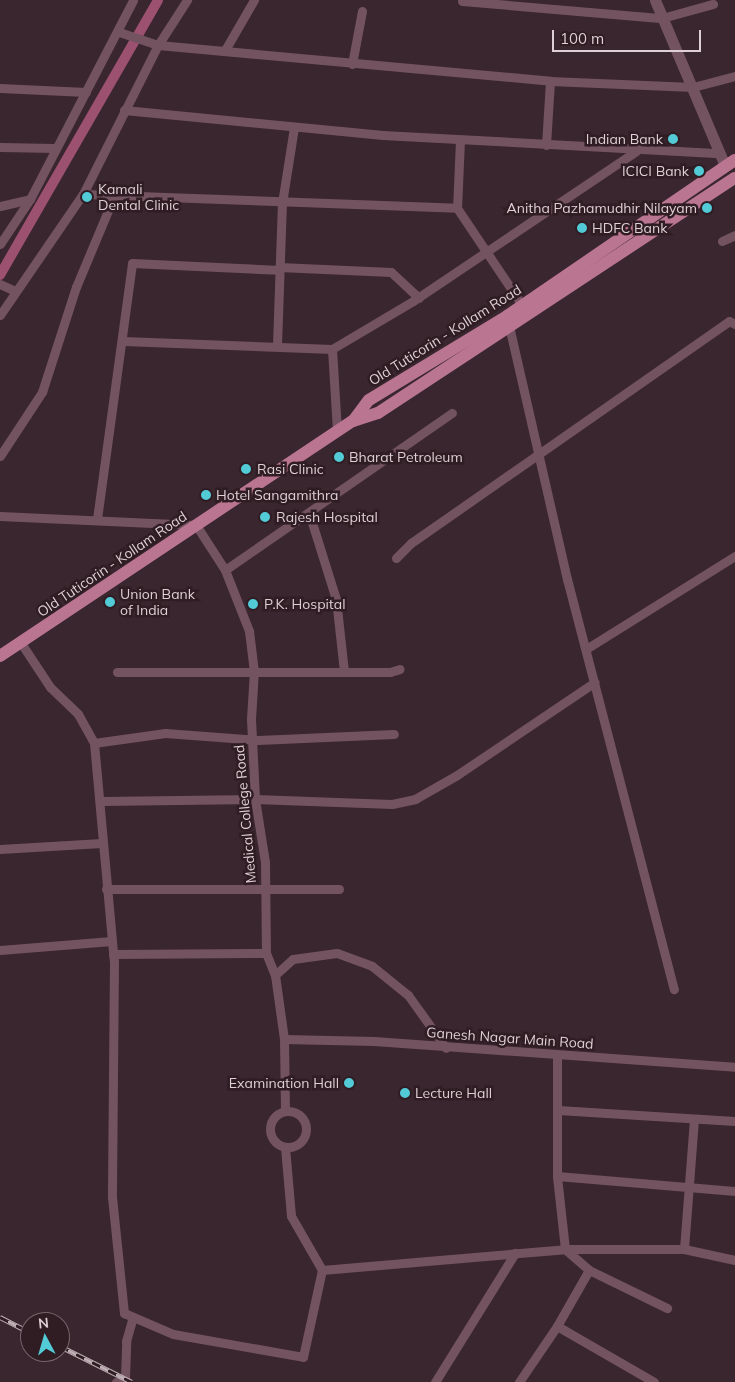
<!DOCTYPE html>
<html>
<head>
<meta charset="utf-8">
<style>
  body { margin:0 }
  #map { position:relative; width:735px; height:1382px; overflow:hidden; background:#3a262e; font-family:Mulish,sans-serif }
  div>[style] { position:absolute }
  .canal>* { height:10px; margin:-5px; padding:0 5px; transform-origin:5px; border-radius:5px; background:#9c5171 }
  .minor>* { height:9px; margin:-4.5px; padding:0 4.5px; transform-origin:4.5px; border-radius:4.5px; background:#745360 }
  .minor>.ring { margin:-4.5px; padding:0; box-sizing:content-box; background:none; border:9px solid #745360; border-radius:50% }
  .tertiary>* { height:11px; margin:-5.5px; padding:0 5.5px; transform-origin:5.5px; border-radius:5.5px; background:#745360 }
  .primary>* { height:12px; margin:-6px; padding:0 6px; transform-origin:6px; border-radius:6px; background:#ba7691 }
  .rail>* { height:5px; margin-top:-2.5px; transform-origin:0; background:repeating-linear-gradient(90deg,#301d24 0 9px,#bfb0b5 0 18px); box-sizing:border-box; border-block:1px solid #bfb0b5 }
  .dots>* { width:14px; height:14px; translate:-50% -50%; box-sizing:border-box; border:2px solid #301d24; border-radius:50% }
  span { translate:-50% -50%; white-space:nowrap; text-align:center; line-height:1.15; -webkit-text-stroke:5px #301d24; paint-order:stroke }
  .poi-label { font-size:14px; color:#ded0d5 }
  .right { translate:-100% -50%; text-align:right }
  .left { translate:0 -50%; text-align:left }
  .street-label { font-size:14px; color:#ded0d5 }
  .north { position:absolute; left:20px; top:1312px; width:50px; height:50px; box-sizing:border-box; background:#301d24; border:1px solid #76656b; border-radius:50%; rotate:354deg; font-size:14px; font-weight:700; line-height:20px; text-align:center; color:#ded0d5 }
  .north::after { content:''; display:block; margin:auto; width:18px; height:22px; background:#52cbd7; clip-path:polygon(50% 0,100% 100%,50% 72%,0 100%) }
  .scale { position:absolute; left:552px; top:30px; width:149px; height:22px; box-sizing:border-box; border:2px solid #ded0d5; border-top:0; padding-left:6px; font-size:15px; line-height:18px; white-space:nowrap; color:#ded0d5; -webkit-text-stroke:4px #301d24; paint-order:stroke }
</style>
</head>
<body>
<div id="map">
  <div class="canal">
    <i style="left:0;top:275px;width:317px;rotate:-60.1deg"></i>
  </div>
  <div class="minor">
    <i style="left:462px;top:1px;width:201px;rotate:4.9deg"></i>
    <i style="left:662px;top:18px;width:53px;rotate:-15.4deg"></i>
    <i style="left:119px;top:32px;width:41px;rotate:18.4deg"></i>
    <i style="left:158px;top:45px;width:394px;rotate:5.2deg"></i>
    <i style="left:550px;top:81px;width:143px;rotate:2.4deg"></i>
    <i style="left:693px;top:87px;width:43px;rotate:-14.7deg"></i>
    <i style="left:225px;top:50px;width:58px;rotate:-59.9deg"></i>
    <i style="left:352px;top:64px;width:54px;rotate:-79.3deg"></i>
    <i style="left:0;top:88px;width:86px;rotate:2.7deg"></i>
    <i style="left:124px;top:110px;width:260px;rotate:5.5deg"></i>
    <i style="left:383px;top:135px;width:337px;rotate:3.1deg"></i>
    <i style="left:460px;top:140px;width:68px;rotate:92.5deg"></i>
    <i style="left:457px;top:208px;width:117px;rotate:56.2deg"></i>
    <i style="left:546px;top:145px;width:64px;rotate:-86.4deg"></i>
    <i style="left:0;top:147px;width:55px;rotate:1deg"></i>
    <i style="left:83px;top:194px;width:374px;rotate:2.1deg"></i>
    <i style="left:0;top:206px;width:31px;rotate:-13deg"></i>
    <i style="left:722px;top:241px;width:14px;rotate:-25deg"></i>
    <i style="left:0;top:244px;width:54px;rotate:-56.3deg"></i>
    <i style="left:30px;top:199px;width:224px;rotate:-62.6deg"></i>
    <i style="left:279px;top:267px;width:112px;rotate:2.6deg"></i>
    <i style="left:391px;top:272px;width:38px;rotate:43deg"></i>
    <i style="left:0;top:284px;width:17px;rotate:25deg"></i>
    <i style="left:0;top:315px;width:147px;rotate:-55.6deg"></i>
    <i style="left:83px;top:194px;width:167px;rotate:-63.3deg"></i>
    <i style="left:158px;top:45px;width:54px;rotate:-57.2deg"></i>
    <i style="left:509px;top:326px;width:260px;rotate:77.1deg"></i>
    <i style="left:567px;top:579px;width:424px;rotate:75.4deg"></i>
    <i style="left:123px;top:341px;width:209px;rotate:2.2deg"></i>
    <i style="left:332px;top:349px;width:94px;rotate:-30.7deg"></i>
    <i style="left:413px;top:301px;width:269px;rotate:-33.9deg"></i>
    <i style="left:277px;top:345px;width:142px;rotate:-88deg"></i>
    <i style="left:282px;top:203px;width:77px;rotate:-81deg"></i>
    <i style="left:332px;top:349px;width:81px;rotate:86.5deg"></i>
    <i style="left:0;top:456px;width:77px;rotate:-56.7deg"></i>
    <i style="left:42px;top:392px;width:110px;rotate:-72.1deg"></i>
    <i style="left:76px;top:287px;width:99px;rotate:-67.3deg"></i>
    <i style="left:309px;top:513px;width:90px;rotate:72.6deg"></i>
    <i style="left:336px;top:599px;width:73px;rotate:83.7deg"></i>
    <i style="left:0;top:516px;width:196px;rotate:2.6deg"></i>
    <i style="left:196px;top:525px;width:54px;rotate:57.2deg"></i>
    <i style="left:225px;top:570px;width:66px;rotate:68.5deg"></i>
    <i style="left:249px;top:631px;width:39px;rotate:83deg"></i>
    <i style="left:254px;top:670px;width:49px;rotate:93.5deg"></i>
    <i style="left:251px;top:719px;width:80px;rotate:87.1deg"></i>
    <i style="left:255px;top:799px;width:64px;rotate:81deg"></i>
    <i style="left:265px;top:862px;width:91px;rotate:89.4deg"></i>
    <i style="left:266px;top:953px;width:24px;rotate:68deg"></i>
    <i style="left:275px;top:975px;width:65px;rotate:82deg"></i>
    <i style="left:284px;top:1039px;width:72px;rotate:89.2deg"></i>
    <i style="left:97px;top:519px;width:258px;rotate:-82.2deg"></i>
    <i style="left:132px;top:263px;width:146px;rotate:2.7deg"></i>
    <i style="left:396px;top:558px;width:21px;rotate:-45deg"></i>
    <i style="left:411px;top:543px;width:388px;rotate:-34.9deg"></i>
    <i style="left:729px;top:321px;width:7px;rotate:27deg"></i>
    <i style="left:225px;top:570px;width:276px;rotate:-34.7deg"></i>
    <i style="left:21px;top:643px;width:53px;rotate:56.6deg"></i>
    <i style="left:50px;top:687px;width:39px;rotate:44deg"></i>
    <i style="left:78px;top:714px;width:33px;rotate:61deg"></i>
    <i style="left:94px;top:743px;width:219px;rotate:84.8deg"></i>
    <i style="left:114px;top:961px;width:236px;rotate:90.5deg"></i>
    <i style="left:112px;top:1197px;width:117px;rotate:84.1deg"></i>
    <i style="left:124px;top:1313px;width:53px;rotate:23.2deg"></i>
    <i style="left:173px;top:1334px;width:132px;rotate:10deg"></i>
    <i style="left:303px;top:1357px;width:89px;rotate:-77.7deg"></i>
    <i style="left:322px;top:1270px;width:244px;rotate:-4.9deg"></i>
    <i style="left:565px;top:1249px;width:119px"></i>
    <i style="left:684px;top:1249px;width:52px;rotate:12.2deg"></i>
    <i style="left:586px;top:649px;width:176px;rotate:-32deg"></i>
    <i style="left:117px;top:672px;width:273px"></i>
    <i style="left:390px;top:672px;width:10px;rotate:-17deg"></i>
    <i style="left:94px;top:743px;width:72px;rotate:-8deg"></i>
    <i style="left:165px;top:733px;width:93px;rotate:4.3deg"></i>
    <i style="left:258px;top:740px;width:136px;rotate:-2.5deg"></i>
    <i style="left:101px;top:801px;width:154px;rotate:-0.7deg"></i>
    <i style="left:255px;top:799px;width:137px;rotate:2.1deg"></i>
    <i style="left:392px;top:804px;width:24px;rotate:-12deg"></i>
    <i style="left:415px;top:799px;width:48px;rotate:-29.7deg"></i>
    <i style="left:457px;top:775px;width:166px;rotate:-34deg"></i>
    <i style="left:0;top:849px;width:102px;rotate:-3.4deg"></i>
    <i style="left:106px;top:889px;width:233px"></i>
    <i style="left:0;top:950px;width:112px;rotate:-4.6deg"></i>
    <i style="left:113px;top:954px;width:153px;rotate:-0.4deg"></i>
    <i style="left:275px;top:975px;width:24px;rotate:-42deg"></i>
    <i style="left:293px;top:959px;width:44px;rotate:-7.8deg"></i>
    <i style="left:337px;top:953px;width:37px;rotate:20deg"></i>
    <i style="left:372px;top:966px;width:46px;rotate:38.9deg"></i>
    <i style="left:408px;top:995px;width:65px;rotate:54.4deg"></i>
    <i style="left:284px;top:1039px;width:90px;rotate:1.3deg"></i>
    <i style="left:374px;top:1041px;width:362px;rotate:4.1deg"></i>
    <i style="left:558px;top:1110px;width:177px;rotate:3.6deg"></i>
    <i class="ring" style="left:270px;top:1111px;width:27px;height:27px"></i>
    <i style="left:285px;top:1147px;width:69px;rotate:85deg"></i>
    <i style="left:291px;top:1216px;width:62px;rotate:60.1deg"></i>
    <i style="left:557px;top:1176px;width:179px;rotate:4.8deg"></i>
    <i style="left:684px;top:1249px;width:129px;rotate:-85.6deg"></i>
    <i style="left:589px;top:1270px;width:87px;rotate:26deg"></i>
    <i style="left:557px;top:1326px;width:112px;rotate:30deg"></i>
    <i style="left:116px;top:1382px;width:10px;rotate:-24deg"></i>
    <i style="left:125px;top:1378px;width:37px;rotate:-88deg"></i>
    <i style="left:126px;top:1341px;width:25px;rotate:-74deg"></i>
    <i style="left:435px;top:1382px;width:152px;rotate:-58.2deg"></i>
    <i style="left:519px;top:1382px;width:68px;rotate:-55.8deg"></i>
    <i style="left:557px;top:1326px;width:64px;rotate:-60.3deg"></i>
    <i style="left:589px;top:1270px;width:32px;rotate:-139deg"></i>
    <i style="left:565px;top:1249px;width:73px;rotate:-96.3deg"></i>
    <i style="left:557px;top:1176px;width:120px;rotate:-90deg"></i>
  </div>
  <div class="tertiary">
    <i style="left:655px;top:0;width:180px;rotate:67.1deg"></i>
  </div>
  <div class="primary">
    <i style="left:353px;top:421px;width:26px;rotate:-18deg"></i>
    <i style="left:378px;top:413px;width:427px;rotate:-33.4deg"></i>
    <i style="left:0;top:656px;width:424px;rotate:-33.7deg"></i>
    <i style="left:353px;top:421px;width:26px;rotate:-53deg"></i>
    <i style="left:369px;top:400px;width:162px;rotate:-31.3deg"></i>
    <i style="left:507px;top:316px;width:276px;rotate:-34.4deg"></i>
  </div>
  <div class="rail">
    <i style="left:0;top:1317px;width:34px;rotate:27deg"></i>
    <i style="left:60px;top:1346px;width:80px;rotate:26.6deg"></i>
  </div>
  <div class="dots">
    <i style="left:673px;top:139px;background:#52cbd7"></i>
    <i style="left:699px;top:171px;background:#52cbd7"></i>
    <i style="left:87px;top:197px;background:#52cbd7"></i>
    <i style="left:707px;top:208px;background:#52cbd7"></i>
    <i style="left:582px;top:228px;background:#52cbd7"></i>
    <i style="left:339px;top:457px;background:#52cbd7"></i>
    <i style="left:246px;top:469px;background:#52cbd7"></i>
    <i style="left:206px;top:495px;background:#52cbd7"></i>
    <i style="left:265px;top:517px;background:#52cbd7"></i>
    <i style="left:110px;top:602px;background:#52cbd7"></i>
    <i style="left:253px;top:604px;background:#52cbd7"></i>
    <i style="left:349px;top:1083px;background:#52cbd7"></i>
    <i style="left:405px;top:1093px;background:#52cbd7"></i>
  </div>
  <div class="poi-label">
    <span class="right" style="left:663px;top:139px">Indian Bank</span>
    <span class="right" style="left:689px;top:171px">ICICI Bank</span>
    <span class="left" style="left:98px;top:197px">Kamali<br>Dental Clinic</span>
    <span class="right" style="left:697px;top:208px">Anitha Pazhamudhir Nilayam</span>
    <span class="left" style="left:592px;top:228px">HDFC Bank</span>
    <span class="left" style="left:349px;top:457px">Bharat Petroleum</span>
    <span class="left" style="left:257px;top:469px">Rasi Clinic</span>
    <span class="left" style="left:216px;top:495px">Hotel Sangamithra</span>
    <span class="left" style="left:276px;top:517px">Rajesh Hospital</span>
    <span class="left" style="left:120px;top:602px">Union Bank<br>of India</span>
    <span class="left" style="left:264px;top:604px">P.K. Hospital</span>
    <span class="right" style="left:339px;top:1083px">Examination Hall</span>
    <span class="left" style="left:415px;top:1093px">Lecture Hall</span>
  </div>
  <div class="street-label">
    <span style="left:445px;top:335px;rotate:-32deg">Old Tuticorin - Kollam Road</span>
    <span style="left:112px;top:564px;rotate:-34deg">Old Tuticorin - Kollam Road</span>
    <span style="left:245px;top:814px;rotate:-95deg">Medical College Road</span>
    <span style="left:510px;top:1038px;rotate:4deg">Ganesh Nagar Main Road</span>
  </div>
  <div class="north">N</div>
  <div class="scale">100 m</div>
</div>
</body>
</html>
